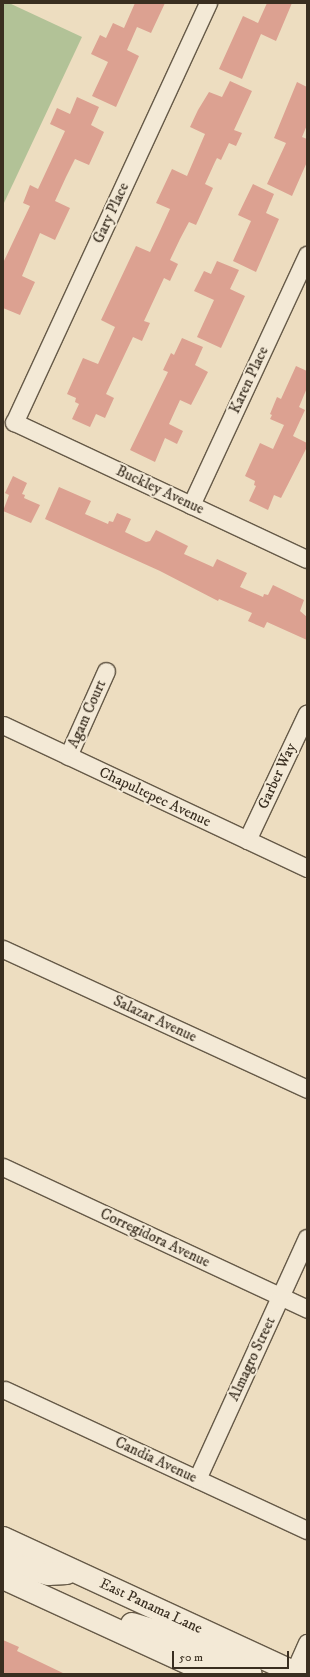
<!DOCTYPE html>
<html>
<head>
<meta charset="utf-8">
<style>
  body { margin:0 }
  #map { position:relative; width:310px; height:1677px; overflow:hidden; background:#edddc0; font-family:"IM FELL DW Pica",serif }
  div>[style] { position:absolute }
  .green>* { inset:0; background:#b2c297 }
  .building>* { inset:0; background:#dca191 }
  .roads { filter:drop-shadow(1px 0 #665a48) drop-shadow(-1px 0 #665a48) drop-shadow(0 1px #665a48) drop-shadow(0 -1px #665a48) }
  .minor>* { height:17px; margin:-8.5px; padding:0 8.5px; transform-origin:8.5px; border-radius:8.5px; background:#f3e9d6 }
  .secondary>* { height:22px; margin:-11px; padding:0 11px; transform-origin:11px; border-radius:11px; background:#f3e9d6 }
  span { translate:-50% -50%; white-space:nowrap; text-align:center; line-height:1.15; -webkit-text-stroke:4px #f3e9d6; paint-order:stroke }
  .street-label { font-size:15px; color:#392e20 }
  .frame { position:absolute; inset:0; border:4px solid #392e20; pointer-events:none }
  .scale { position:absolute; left:172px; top:1651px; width:117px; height:18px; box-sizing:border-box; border:2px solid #392e20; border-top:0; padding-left:5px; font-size:12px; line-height:14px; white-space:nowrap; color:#392e20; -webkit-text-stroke:3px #f3e9d6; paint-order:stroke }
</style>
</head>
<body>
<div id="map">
  <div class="green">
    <i style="clip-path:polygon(3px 3px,9px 3px,82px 37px,3px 205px)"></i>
  </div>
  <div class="building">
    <i style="clip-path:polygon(135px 3px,165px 3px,151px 33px,137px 27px,127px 50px,139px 56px,116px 107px,92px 96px,108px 62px,91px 54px,100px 35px,106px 38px,113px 23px,124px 28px)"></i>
    <i style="clip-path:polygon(267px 3px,292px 3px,276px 41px,261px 34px,242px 79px,219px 69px,243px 16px,258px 23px)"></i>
    <i style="clip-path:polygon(230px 81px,252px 91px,234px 130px,242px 133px,236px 146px,229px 143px,221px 160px,217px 158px,215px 162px,205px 184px,213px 188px,196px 225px,189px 222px,180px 239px,170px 260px,178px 264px,170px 281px,164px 278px,144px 321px,150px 323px,142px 341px,133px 337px,106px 394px,114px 398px,105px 418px,96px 414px,90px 427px,72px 419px,79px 404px,75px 402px,76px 398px,67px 394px,83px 358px,98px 364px,105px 349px,115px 327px,101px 320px,136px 246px,150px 252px,159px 233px,170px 209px,156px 203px,172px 169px,187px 176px,205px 134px,190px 127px,198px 110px,209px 92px,222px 97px)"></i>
    <i style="clip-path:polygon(297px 82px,307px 87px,307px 125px,302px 137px,307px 139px,307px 162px,292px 196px,267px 184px,286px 143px,274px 138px)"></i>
    <i style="clip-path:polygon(77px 97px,99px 107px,91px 125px,104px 132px,89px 165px,75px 159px,66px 177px,55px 201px,70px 208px,55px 240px,40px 233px,22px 276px,35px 282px,20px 315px,3px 308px,3px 263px,30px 206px,23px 203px,30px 185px,38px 189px,65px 131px,50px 124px,57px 108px,70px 114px)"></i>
    <i style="clip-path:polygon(253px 184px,274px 194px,266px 213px,279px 219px,256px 272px,233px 261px,251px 221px,238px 215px)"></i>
    <i style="clip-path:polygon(217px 261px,239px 270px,230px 289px,245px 296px,221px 348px,197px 337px,214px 300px,194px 291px,204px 271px,211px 274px)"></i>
    <i style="clip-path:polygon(182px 338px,203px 347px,195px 365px,208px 372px,191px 405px,180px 400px,169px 424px,183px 431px,177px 444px,165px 438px,155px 462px,130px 450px,168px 372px,163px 370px,171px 353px,174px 355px)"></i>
    <i style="clip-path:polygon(296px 366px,307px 371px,307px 388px,299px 407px,305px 410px,293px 436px,307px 443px,307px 447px,281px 498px,274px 495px,268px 510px,249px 501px,256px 486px,254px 485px,255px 481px,245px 476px,260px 443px,273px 449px,284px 425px,270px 419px,272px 415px,270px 414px,277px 397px,281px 399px)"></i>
    <i style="clip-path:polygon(13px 476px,27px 483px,22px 494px,25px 495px,24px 498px,40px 505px,31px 523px,3px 511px,9px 495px,5px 493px)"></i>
    <i style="clip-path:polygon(59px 487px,91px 501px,85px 514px,108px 524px,109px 521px,113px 522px,117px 513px,131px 519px,125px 532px,146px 542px,150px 541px,156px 530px,188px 546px,184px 554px,213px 567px,217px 559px,247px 573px,240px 587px,263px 597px,264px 594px,268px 595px,273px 585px,304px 600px,300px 611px,307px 617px,307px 640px,267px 622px,264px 628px,248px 621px,252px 613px,219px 599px,218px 601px,160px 571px,45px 519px)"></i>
    <i style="clip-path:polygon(3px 1640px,19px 1647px,17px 1651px,65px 1674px,3px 1674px)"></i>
  </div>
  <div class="roads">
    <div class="minor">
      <i style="left:208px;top:3px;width:462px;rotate:114.8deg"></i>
      <i style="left:14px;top:422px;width:323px;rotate:25.1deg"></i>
      <i style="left:191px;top:505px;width:276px;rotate:-65.1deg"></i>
      <i style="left:3px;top:725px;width:336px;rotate:25.2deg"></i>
      <i style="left:68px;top:756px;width:93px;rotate:-65.9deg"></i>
      <i style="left:247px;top:840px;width:140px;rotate:-64.7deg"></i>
      <i style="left:3px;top:949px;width:335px;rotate:24.7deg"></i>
      <i style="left:3px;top:1167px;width:336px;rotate:25deg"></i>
      <i style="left:5px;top:1390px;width:333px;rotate:24.9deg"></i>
      <i style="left:197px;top:1479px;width:265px;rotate:-65.5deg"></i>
      <i style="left:294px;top:1672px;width:32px;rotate:-66deg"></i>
    </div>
    <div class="secondary">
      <i style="left:3px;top:1538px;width:325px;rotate:24.8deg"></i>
      <i style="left:3px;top:1558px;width:21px;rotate:25deg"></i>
      <i style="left:22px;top:1567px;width:27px;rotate:15deg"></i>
      <i style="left:48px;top:1574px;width:19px;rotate:-3deg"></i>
      <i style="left:3px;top:1578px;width:230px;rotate:24.7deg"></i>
      <i style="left:132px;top:1624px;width:21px;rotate:17deg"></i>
      <i style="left:152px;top:1630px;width:108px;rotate:24deg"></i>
    </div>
  </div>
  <div class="street-label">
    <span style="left:111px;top:213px;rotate:-65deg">Gary Place</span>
    <span style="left:249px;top:380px;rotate:-65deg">Karen Place</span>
    <span style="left:160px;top:490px;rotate:25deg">Buckley Avenue</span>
    <span style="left:87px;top:714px;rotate:-66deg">Agam Court</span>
    <span style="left:277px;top:776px;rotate:-65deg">Garber Way</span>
    <span style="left:155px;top:797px;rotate:25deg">Chapultepec Avenue</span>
    <span style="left:155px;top:1019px;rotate:25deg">Salazar Avenue</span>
    <span style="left:155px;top:1238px;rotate:25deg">Corregidora Avenue</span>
    <span style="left:252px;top:1359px;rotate:-65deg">Almagro Street</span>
    <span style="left:156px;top:1460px;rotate:25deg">Candia Avenue</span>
    <span style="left:151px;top:1606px;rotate:25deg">East Panama Lane</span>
  </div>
  <div class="frame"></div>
  <div class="scale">50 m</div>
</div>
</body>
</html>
